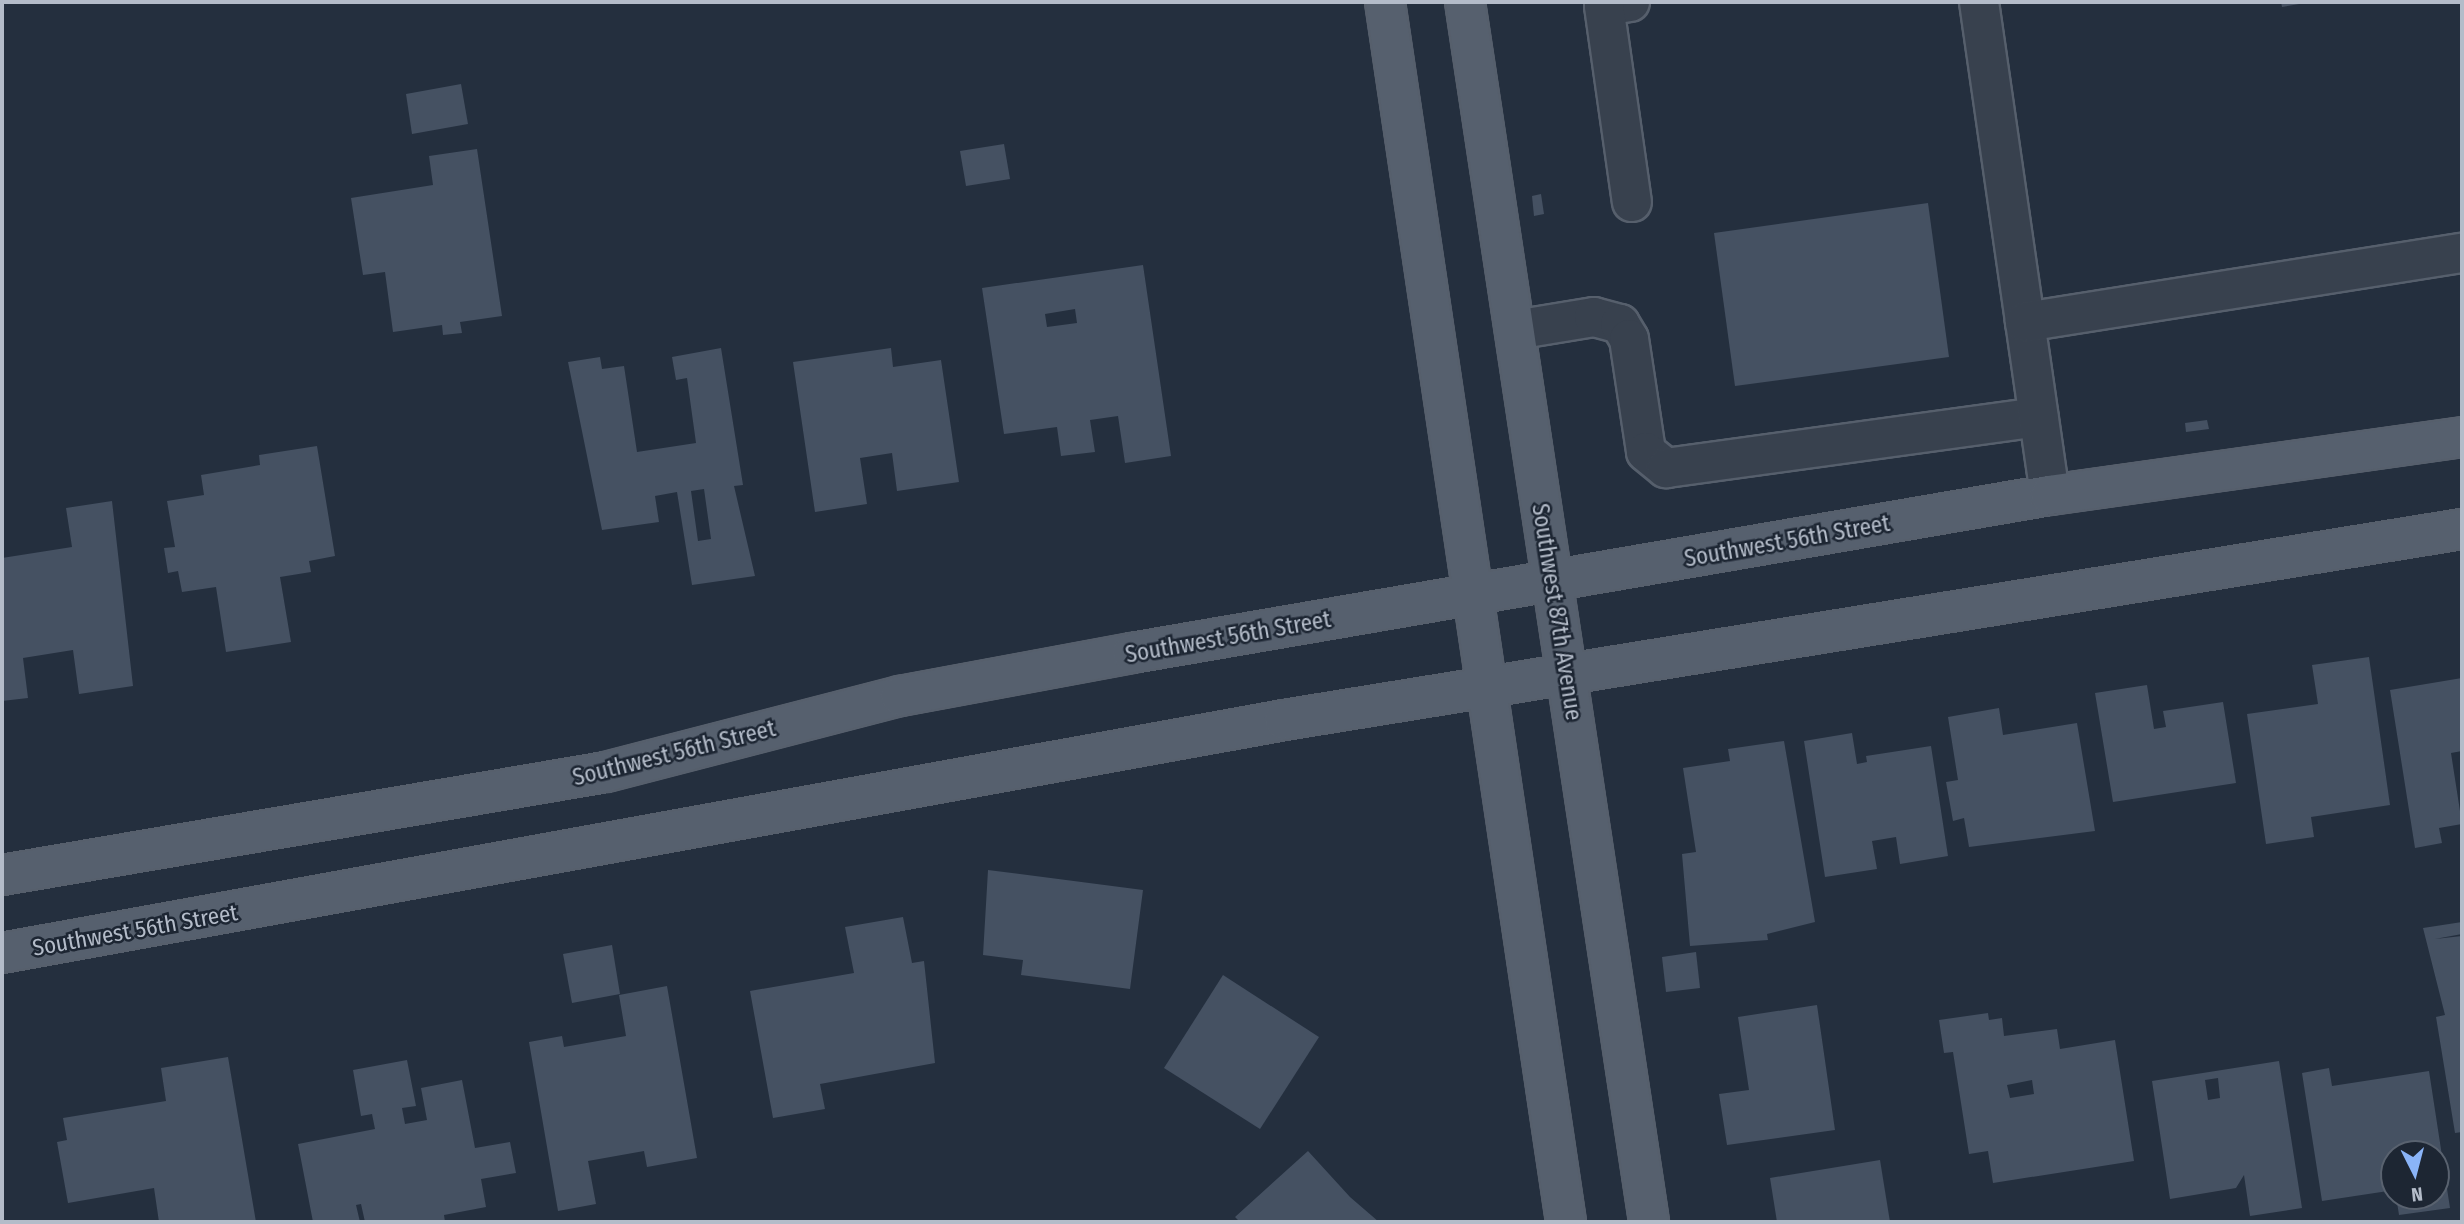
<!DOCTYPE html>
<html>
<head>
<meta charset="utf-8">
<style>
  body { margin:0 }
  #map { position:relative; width:2464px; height:1224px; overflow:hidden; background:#242f3e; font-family:"Fira Sans Condensed",sans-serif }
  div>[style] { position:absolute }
  .building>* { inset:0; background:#455162 }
  .roads { filter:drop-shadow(2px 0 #565f6c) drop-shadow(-2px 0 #565f6c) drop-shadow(0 2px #565f6c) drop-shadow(0 -2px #565f6c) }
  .minor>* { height:38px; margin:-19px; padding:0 19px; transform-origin:19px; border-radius:19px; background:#38414e }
  .major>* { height:38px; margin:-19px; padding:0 19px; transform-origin:19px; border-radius:19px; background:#56606e }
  span { translate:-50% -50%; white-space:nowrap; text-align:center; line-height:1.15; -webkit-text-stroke:5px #1d2633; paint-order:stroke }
  .street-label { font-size:23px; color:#b4bcc9 }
  .frame { position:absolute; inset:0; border:4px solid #b4bcc9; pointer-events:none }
  .north { position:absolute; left:2380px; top:1140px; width:70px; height:70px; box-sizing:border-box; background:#1d2633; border:2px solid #59626f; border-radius:50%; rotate:174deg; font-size:19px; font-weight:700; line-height:28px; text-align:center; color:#b4bcc9 }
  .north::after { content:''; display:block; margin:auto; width:24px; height:32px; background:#8ab4f8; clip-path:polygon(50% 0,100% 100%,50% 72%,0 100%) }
</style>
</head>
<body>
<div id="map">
  <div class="building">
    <i style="clip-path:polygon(2281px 2px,2305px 2px,2305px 3px,2282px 7px)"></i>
    <i style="clip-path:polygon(461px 84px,468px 124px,412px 134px,406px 94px)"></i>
    <i style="clip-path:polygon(1004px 144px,1010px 179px,966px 186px,960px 151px)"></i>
    <i style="clip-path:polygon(477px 149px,502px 316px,460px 322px,462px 333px,443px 335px,442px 325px,393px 332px,385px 272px,363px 275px,351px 198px,433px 185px,429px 156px)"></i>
    <i style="clip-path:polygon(1541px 194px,1544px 214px,1534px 216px,1532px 196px)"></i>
    <i style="clip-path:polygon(1928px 203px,1949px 357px,1735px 386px,1714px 233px)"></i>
    <i style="clip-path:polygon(evenodd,1143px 265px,1171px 456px,1125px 463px,1118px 416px,1090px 420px,1095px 452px,1061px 456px,1057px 427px,1004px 434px,982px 288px,1143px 265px,1075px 309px,1077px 323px,1047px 327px,1045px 314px,1075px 309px)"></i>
    <i style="clip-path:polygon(evenodd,721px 348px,743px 485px,734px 486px,755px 576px,692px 585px,677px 492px,655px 496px,659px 522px,602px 530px,568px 362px,600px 357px,602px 369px,624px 366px,637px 452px,696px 443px,687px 378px,676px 380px,672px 357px,721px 348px,704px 489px,711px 539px,698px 541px,691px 491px,704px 489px)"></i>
    <i style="clip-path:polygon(891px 348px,893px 367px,941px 360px,959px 482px,897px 491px,892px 453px,860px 458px,867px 504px,815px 512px,793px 362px)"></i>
    <i style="clip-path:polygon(2207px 420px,2209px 429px,2186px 432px,2185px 423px)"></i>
    <i style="clip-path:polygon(317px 446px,335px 556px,309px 561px,311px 572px,280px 577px,291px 642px,226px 652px,216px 587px,182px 592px,178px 571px,168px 573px,164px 548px,175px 547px,167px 501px,204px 495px,201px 475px,260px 465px,259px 455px)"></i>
    <i style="clip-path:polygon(112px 501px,133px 686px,79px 694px,73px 650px,23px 658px,28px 698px,2px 701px,2px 558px,72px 547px,66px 508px)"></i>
    <i style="clip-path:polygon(2369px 657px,2390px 805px,2311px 817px,2314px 837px,2266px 844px,2247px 714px,2318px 704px,2312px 665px)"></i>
    <i style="clip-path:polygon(2462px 678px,2462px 751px,2451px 753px,2462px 824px,2439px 828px,2442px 843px,2415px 848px,2390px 690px)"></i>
    <i style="clip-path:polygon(2147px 685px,2154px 729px,2166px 727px,2163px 711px,2223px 702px,2236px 783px,2113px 802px,2095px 693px)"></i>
    <i style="clip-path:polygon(1999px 708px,2003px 735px,2077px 723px,2095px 831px,1969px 847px,1964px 818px,1953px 821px,1946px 782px,1958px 780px,1948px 717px)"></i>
    <i style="clip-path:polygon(1852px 733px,1857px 764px,1867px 762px,1866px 756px,1931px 746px,1948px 856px,1900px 864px,1896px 837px,1872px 841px,1877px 869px,1825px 877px,1804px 741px)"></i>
    <i style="clip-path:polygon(1784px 741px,1815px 922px,1767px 934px,1768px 940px,1690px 946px,1682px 854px,1696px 852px,1683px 768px,1730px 761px,1728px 749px)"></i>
    <i style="clip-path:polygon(988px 870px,1143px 890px,1130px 989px,1021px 975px,1023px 960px,983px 955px)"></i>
    <i style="clip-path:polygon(903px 917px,912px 963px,924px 961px,935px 1063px,820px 1084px,825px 1109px,773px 1118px,750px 991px,854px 973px,845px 927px)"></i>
    <i style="clip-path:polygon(2462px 922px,2462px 934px,2435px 939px,2462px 936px,2462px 1132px,2455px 1133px,2436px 1017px,2445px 1015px,2423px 928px)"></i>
    <i style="clip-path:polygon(612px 945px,620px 994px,572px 1003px,563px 954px)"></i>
    <i style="clip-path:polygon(1696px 952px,1700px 988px,1666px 992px,1662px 957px)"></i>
    <i style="clip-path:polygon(1223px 975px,1319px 1037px,1260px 1129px,1164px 1068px)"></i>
    <i style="clip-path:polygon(667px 986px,697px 1158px,647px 1167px,644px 1151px,588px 1161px,596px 1204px,558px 1211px,529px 1042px,562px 1036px,564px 1047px,626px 1036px,619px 995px)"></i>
    <i style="clip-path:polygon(1817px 1005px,1835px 1130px,1727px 1145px,1719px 1094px,1749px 1090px,1738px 1017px)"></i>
    <i style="clip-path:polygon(evenodd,1988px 1013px,1989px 1020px,2002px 1018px,2004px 1036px,2057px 1029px,2060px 1049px,2115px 1040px,2134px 1161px,1993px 1183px,1988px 1151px,1969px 1154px,1953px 1052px,1944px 1053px,1939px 1020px,1988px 1013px,2032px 1080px,2034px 1094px,2010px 1098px,2007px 1085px,2032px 1080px)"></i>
    <i style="clip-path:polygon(228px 1057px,256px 1222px,159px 1222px,154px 1188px,68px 1203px,57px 1142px,67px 1140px,63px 1118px,166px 1101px,161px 1068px)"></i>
    <i style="clip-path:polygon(407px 1060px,416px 1106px,402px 1108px,405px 1124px,427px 1120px,421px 1088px,462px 1080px,475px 1148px,510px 1142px,516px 1173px,481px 1179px,486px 1207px,444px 1215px,445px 1222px,365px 1222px,361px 1204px,356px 1205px,360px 1222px,313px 1222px,298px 1144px,375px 1129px,372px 1114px,361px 1116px,353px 1070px)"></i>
    <i style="clip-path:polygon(evenodd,2279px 1061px,2302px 1208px,2250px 1216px,2244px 1175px,2236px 1188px,2170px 1199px,2152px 1081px,2279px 1061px,2218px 1078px,2220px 1098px,2208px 1100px,2205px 1080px,2218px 1078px)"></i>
    <i style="clip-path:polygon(2329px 1068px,2332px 1086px,2429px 1071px,2450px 1208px,2399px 1215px,2396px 1196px,2436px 1196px,2436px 1154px,2394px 1154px,2388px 1191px,2322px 1201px,2302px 1073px)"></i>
    <i style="clip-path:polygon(1308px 1151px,1350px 1197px,1379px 1222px,1240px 1222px,1235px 1217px)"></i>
    <i style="clip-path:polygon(1880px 1160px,1890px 1222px,1777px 1222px,1770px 1178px)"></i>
  </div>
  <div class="roads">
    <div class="minor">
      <i style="left:1630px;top:2px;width:26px;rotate:171deg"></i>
      <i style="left:1604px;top:6px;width:198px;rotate:81.9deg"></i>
      <i style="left:1979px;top:2px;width:323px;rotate:81.8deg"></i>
      <i style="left:1515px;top:330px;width:80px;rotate:-9.3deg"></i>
      <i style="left:1594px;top:317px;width:27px;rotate:15deg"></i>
      <i style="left:1620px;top:324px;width:17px;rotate:59deg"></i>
      <i style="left:1629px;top:339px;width:114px;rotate:81.4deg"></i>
      <i style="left:1646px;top:452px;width:26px;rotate:39deg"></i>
      <i style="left:1666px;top:468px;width:376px;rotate:-7.8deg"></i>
      <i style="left:2050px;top:495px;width:175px;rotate:-98.2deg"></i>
      <i style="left:2025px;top:322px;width:442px;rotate:-9deg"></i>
    </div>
    <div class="major">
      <i style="left:1385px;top:2px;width:1233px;rotate:81.56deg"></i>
      <i style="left:1465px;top:2px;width:1234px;rotate:81.42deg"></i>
      <i style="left:2px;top:875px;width:613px;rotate:-9.68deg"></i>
      <i style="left:606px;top:772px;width:304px;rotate:-14.5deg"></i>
      <i style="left:900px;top:696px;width:236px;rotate:-10.5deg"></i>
      <i style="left:1132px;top:653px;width:931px;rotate:-9.77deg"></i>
      <i style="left:2050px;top:495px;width:416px;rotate:-8deg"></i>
      <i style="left:2px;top:953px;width:1303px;rotate:-10.3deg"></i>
      <i style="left:1284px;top:720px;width:1193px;rotate:-9.21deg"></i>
    </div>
  </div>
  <div class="street-label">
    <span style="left:1787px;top:541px;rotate:-10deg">Southwest 56th Street</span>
    <span style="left:1557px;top:612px;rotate:81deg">Southwest 87th Avenue</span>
    <span style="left:1228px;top:637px;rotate:-10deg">Southwest 56th Street</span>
    <span style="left:674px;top:753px;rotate:-14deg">Southwest 56th Street</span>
    <span style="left:135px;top:930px;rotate:-10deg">Southwest 56th Street</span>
  </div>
  <div class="frame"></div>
  <div class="north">N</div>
</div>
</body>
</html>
